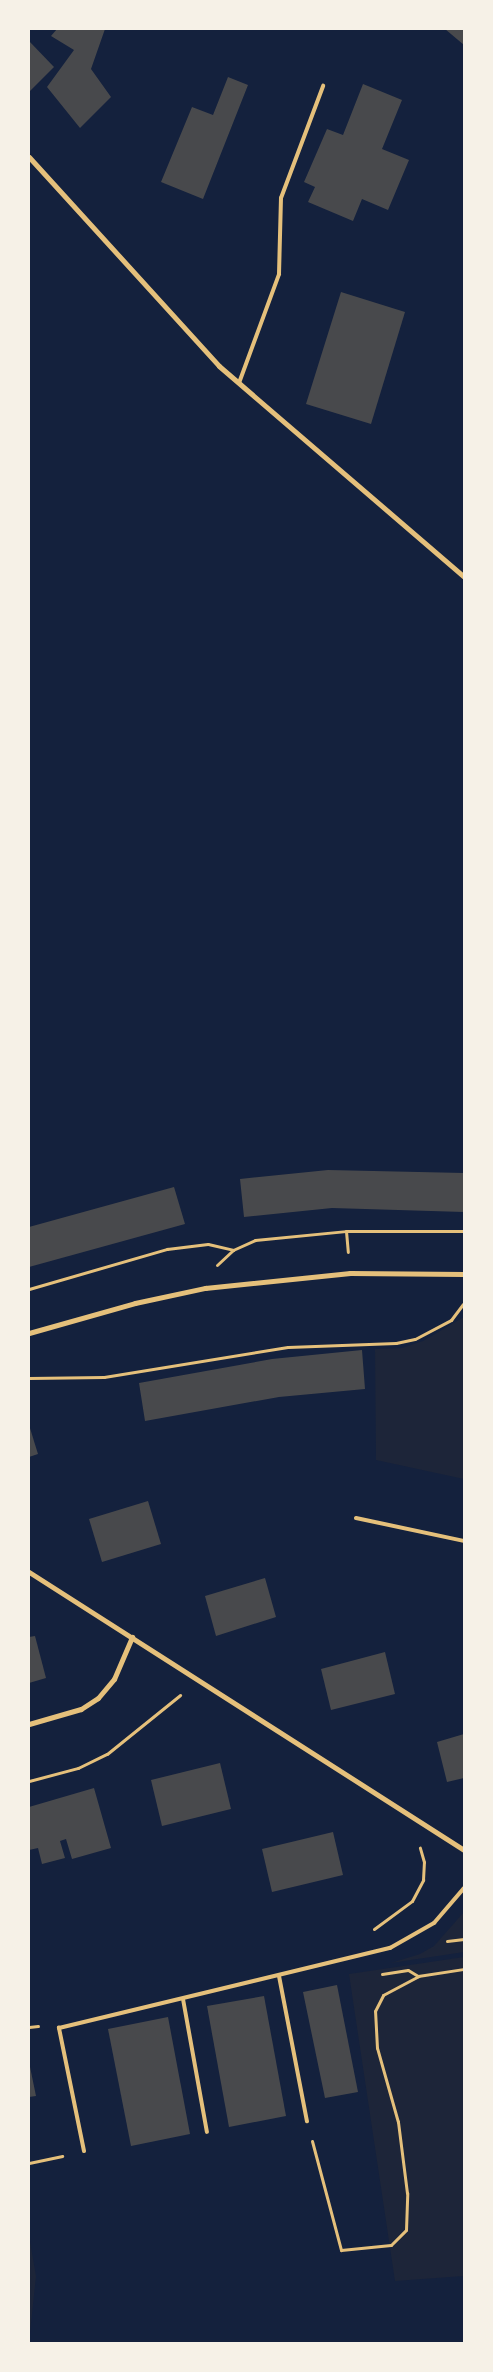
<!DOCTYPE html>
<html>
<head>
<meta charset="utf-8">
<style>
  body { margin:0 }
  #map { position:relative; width:493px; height:2372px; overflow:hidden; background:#14213d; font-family:"Fira Sans Condensed",sans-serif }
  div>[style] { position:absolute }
  .green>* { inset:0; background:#1d2539 }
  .building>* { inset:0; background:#48494c }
  .path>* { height:3px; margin:-1.5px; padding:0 1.5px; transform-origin:1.5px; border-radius:1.5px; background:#e5c07b }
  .service>* { height:4px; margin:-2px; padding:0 2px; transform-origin:2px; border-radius:2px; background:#e5c07b }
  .minor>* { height:5px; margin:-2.5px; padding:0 2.5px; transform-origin:2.5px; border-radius:2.5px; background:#e5c07b }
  span { translate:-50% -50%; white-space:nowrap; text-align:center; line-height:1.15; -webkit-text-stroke:5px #f6f1e7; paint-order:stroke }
  .frame { position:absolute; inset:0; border:30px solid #f6f1e7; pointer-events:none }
</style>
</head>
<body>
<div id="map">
  <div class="green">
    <i style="clip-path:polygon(464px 1317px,464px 1479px,376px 1460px,375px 1349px,402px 1348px,423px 1341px)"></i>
    <i style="clip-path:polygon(464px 1912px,464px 1952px,391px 1963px,420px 1954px,434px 1946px)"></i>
    <i style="clip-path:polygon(464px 1957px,464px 2276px,395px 2281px,349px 1974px)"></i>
    <i style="clip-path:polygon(29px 2236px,36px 2276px,29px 2342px)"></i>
  </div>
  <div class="building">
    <i style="clip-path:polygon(57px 29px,105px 29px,91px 69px,111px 97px,80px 128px,47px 87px,74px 50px,51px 36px)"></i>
    <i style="clip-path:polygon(445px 29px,464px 29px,464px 45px)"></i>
    <i style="clip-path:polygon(29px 41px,54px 67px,29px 92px)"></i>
    <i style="clip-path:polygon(228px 77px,248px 85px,203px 199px,161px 182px,192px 107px,213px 115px)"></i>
    <i style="clip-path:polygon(363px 84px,402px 100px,382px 149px,409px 160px,388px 210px,362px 199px,353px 221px,308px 202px,315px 187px,304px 182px,327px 129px,343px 135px)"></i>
    <i style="clip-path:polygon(341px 292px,405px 312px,371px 424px,306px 404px)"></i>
    <i style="clip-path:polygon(328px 1170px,464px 1173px,464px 1212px,332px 1208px,244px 1217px,240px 1179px)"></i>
    <i style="clip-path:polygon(174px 1187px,185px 1224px,29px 1267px,29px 1227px)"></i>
    <i style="clip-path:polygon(362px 1350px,365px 1389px,279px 1397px,145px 1421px,139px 1383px,272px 1359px)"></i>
    <i style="clip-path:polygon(29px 1425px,38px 1454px,29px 1457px)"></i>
    <i style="clip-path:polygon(148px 1501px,161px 1544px,102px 1562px,89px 1519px)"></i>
    <i style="clip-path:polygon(265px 1578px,276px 1617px,216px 1636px,205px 1596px)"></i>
    <i style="clip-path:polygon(35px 1636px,46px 1678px,29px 1683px,29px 1637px)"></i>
    <i style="clip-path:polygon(385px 1652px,395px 1694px,331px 1710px,321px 1669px)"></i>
    <i style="clip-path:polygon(464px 1734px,464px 1778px,447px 1782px,437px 1742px)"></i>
    <i style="clip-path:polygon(220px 1763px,231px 1809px,162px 1826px,151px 1780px)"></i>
    <i style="clip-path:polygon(94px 1788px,111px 1848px,72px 1859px,66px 1839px,60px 1841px,65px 1858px,42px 1864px,38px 1848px,29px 1850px,29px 1807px)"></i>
    <i style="clip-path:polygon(333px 1832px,343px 1875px,272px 1892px,262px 1849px)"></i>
    <i style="clip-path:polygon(337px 1985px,358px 2092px,325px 2098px,303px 1992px)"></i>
    <i style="clip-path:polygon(264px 1996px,286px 2116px,229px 2127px,207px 2006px)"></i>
    <i style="clip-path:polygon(168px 2017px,190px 2134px,131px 2146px,108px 2029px)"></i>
    <i style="clip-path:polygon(29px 2062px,36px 2096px,29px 2097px)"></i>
  </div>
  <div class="path">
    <i style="left:346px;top:1231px;width:21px;rotate:85deg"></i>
    <i style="left:217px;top:1265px;width:22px;rotate:-43deg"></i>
    <i style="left:233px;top:1250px;width:24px;rotate:-24deg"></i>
    <i style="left:255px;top:1240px;width:91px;rotate:-5.6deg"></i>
    <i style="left:346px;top:1231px;width:118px"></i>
    <i style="left:29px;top:1289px;width:144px;rotate:-16.2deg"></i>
    <i style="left:167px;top:1249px;width:41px;rotate:-7deg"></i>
    <i style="left:208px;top:1244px;width:26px;rotate:13deg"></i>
    <i style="left:29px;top:1378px;width:75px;rotate:-0.8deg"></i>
    <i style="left:104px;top:1377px;width:186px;rotate:-9.3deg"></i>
    <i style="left:288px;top:1347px;width:108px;rotate:-2.1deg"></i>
    <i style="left:396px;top:1343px;width:19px;rotate:-12deg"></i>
    <i style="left:415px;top:1339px;width:41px;rotate:-27.8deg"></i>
    <i style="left:451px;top:1320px;width:20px;rotate:-53deg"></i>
    <i style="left:29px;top:1781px;width:51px;rotate:-14.9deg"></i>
    <i style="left:78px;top:1768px;width:32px;rotate:-26deg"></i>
    <i style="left:107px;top:1754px;width:94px;rotate:-38.9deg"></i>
    <i style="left:374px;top:1929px;width:47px;rotate:-36.4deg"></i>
    <i style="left:412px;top:1901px;width:24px;rotate:-62deg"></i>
    <i style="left:423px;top:1880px;width:18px;rotate:-87deg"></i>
    <i style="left:424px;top:1862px;width:15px;rotate:-106deg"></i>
    <i style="left:447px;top:1941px;width:17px;rotate:-7deg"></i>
    <i style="left:382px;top:1974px;width:26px;rotate:-9deg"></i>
    <i style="left:408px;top:1970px;width:12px;rotate:31deg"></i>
    <i style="left:418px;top:1976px;width:47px;rotate:-8.7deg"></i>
    <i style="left:29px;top:2027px;width:9px;rotate:-6deg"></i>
    <i style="left:312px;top:2141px;width:113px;rotate:75.1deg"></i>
    <i style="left:341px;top:2250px;width:50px;rotate:-5.7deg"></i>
    <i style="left:391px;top:2245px;width:21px;rotate:-45deg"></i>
    <i style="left:406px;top:2230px;width:37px;rotate:-88deg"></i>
    <i style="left:407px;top:2193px;width:72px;rotate:-97.2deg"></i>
    <i style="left:398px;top:2122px;width:77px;rotate:-105.8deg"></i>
    <i style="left:377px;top:2048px;width:37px;rotate:-93deg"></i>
    <i style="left:375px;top:2011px;width:18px;rotate:-63deg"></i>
    <i style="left:383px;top:1995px;width:40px;rotate:-28deg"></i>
    <i style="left:29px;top:2163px;width:34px;rotate:-12deg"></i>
  </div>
  <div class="service">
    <i style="left:239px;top:383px;width:116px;rotate:-69.8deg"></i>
    <i style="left:279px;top:274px;width:76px;rotate:-88.5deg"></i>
    <i style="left:281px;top:198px;width:120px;rotate:-69.4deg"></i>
    <i style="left:356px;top:1518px;width:110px;rotate:12deg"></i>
    <i style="left:279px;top:1976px;width:148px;rotate:79.1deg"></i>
    <i style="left:183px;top:1999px;width:135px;rotate:79.8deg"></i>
    <i style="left:84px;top:2151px;width:126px;rotate:-101.5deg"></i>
    <i style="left:59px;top:2028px;width:341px;rotate:-13.6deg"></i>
    <i style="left:390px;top:1948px;width:51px;rotate:-29.6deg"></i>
    <i style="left:434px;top:1923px;width:46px;rotate:-49.4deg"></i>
  </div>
  <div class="minor">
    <i style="left:29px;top:157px;width:282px;rotate:47.7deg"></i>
    <i style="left:219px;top:366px;width:323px;rotate:40.7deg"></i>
    <i style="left:29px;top:1333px;width:110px;rotate:-15.8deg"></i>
    <i style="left:135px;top:1303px;width:72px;rotate:-12.1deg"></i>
    <i style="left:205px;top:1288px;width:146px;rotate:-5.9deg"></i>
    <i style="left:350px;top:1273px;width:114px;rotate:0.5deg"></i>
    <i style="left:29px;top:1572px;width:516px;rotate:32.58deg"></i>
    <i style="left:29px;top:1724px;width:54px;rotate:-16.1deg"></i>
    <i style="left:81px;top:1709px;width:20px;rotate:-33deg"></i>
    <i style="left:98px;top:1698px;width:25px;rotate:-50deg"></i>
    <i style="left:114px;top:1679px;width:46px;rotate:-66.8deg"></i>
  </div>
  <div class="frame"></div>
</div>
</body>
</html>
